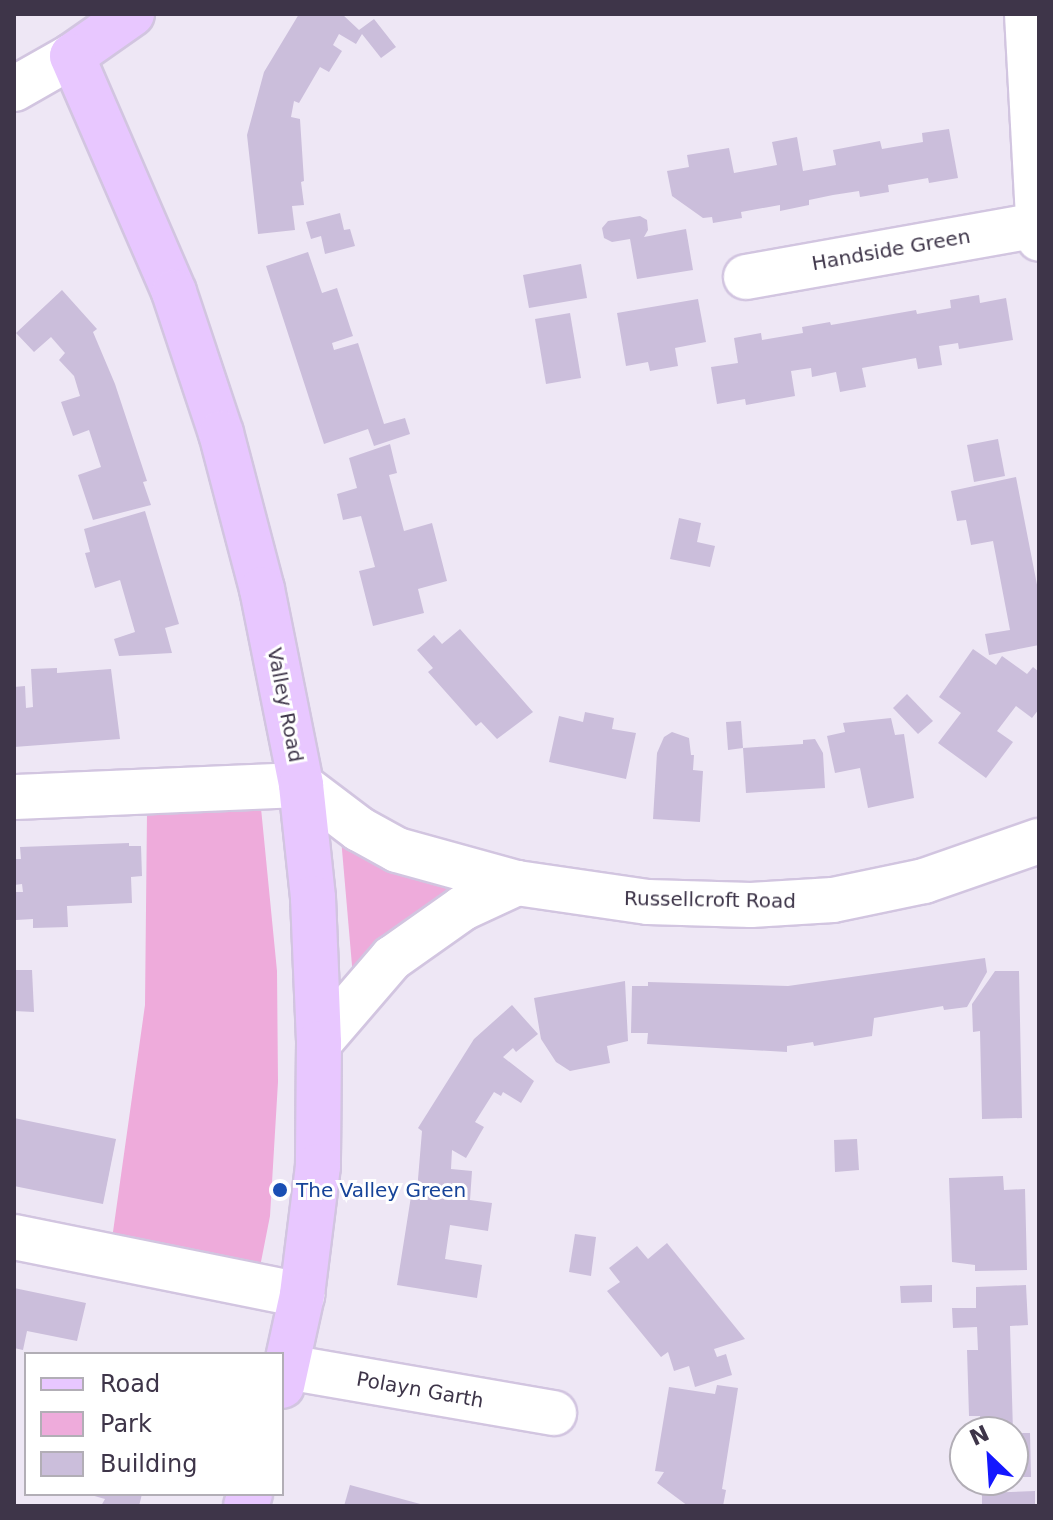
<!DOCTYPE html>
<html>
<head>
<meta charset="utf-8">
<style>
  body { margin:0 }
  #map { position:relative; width:1053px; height:1520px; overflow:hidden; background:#eee7f5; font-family:"DejaVu Sans",sans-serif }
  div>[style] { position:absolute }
  .green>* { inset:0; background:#eeabdb }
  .building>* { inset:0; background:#cbbedb }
  .roads { filter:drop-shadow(2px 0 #d2c5e0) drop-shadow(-2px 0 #d2c5e0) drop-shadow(0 2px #d2c5e0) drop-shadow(0 -2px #d2c5e0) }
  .minor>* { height:44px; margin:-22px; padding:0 22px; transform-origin:22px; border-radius:22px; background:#fff }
  .secondary>* { height:44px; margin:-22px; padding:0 22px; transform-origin:22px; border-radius:22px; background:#e8c7ff }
  .dots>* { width:22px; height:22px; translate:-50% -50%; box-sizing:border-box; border:4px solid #fff; border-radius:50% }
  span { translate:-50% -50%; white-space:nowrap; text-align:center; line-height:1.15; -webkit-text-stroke:6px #fff; paint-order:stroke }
  .street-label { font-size:20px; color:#3e3549 }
  .transit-label { font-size:20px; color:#164399 }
  .left { translate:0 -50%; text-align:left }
  .frame { position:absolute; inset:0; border:16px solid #3e3549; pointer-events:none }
  .legend { position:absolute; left:24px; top:1352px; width:260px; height:144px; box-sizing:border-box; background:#fff; border:2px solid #b2aeb6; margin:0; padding:10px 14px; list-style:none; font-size:24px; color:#3e3549 }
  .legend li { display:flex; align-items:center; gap:16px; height:40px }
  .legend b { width:40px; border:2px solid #b2aeb6 }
  .north { position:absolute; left:949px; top:1416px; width:80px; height:80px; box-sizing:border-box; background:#fff; border:2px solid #b2aeb6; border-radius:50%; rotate:335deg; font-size:22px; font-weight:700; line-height:32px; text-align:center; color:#3e3549 }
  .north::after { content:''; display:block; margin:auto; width:28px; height:36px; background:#1417ff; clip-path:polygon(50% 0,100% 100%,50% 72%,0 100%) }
</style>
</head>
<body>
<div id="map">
  <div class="green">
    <i style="clip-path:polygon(260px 798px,277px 971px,278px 1082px,270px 1216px,259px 1272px,112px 1239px,145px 1005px,147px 812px)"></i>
    <i style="clip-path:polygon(341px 838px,451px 885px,452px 893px,353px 977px)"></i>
  </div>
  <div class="building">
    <i style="clip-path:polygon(299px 14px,342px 14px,359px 30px,374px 19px,396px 47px,381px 58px,362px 34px,356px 44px,339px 34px,333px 45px,342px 51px,329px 72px,320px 67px,299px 103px,294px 101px,291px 117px,300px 119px,304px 181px,301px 182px,304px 205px,292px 206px,295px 230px,258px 234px,247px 135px,264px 72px)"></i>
    <i style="clip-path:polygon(949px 129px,958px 178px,929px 183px,928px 178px,888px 185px,889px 192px,860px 197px,859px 191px,833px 195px,809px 200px,809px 205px,780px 211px,780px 205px,741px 212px,742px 218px,713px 223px,712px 217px,703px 218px,672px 196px,667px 171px,689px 167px,687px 155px,729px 148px,734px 173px,777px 165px,772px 142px,797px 137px,803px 171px,836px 165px,833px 150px,880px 141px,882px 149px,923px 142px,922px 133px)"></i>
    <i style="clip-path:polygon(340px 213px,344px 230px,350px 229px,355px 246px,325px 254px,321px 236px,311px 239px,306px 222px)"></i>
    <i style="clip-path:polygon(640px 216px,647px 220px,648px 230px,644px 237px,686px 229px,693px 270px,637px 279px,630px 239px,612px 242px,604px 238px,602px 228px,608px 221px)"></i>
    <i style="clip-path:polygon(308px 252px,322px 293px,337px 288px,353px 336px,332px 343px,334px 350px,358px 343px,384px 424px,405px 418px,410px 434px,374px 446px,368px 429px,324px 444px,266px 266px)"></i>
    <i style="clip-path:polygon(581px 264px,587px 298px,529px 308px,523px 275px)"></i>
    <i style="clip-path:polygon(62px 290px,97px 329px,93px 332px,115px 384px,147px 481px,143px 482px,151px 505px,93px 520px,78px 475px,101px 467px,89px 430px,73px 436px,61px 402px,80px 396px,74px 376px,59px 360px,65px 353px,51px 337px,34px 352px,16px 333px)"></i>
    <i style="clip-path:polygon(979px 295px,980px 303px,1006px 298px,1013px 340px,959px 349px,958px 343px,939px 346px,942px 365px,918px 369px,916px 358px,862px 368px,866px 387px,840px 392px,836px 372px,812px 377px,811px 368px,791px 371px,795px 396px,746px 405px,745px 399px,717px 404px,711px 367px,738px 363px,734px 338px,761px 333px,762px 340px,803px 333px,802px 327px,830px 322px,831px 325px,916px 310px,917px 314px,951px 308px,950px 300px)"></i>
    <i style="clip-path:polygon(698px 299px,706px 342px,675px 348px,678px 366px,650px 371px,648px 362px,626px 366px,617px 313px)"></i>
    <i style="clip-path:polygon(570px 313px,581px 378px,546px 384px,535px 319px)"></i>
    <i style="clip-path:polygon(998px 439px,1005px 476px,974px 482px,967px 445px)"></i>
    <i style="clip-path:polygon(390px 444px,397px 473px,389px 475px,404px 531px,432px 523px,447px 581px,418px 589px,424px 613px,373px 626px,359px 571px,375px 567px,361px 516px,343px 520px,337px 494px,357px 488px,349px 458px)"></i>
    <i style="clip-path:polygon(1016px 477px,1039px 595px,1039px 645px,989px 655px,985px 634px,1010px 630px,993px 541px,971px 545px,966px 520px,957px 521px,951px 491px)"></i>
    <i style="clip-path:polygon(145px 511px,179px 624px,165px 628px,172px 653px,119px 656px,114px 639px,135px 632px,120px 580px,95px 588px,85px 553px,90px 552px,84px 529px)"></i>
    <i style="clip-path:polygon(679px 518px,701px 523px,697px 542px,715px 546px,710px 567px,670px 559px)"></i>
    <i style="clip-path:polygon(460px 629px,533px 712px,497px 739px,481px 722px,476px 726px,428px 672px,433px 668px,417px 650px,434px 635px,442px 644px)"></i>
    <i style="clip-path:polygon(973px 649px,996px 665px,1002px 656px,1027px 674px,1033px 667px,1039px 672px,1039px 709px,1032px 718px,1016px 706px,997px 731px,1013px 742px,986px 778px,938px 743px,961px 713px,939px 697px)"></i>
    <i style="clip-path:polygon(57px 668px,57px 673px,111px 669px,120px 739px,14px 747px,14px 687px,25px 686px,26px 708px,33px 707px,31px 669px)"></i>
    <i style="clip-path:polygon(907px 694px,933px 721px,918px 734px,893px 708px)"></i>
    <i style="clip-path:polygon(585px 712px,614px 718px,612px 729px,636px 733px,626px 779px,549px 762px,559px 716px,583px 722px)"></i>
    <i style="clip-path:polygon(891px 718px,895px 735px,904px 734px,914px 798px,868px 808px,860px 768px,835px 773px,827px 736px,845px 732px,843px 723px)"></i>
    <i style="clip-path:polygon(741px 721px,743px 748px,728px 750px,726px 722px)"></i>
    <i style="clip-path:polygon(672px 732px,689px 738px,691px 755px,694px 755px,693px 770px,703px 771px,700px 822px,653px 819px,657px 753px,664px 737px)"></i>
    <i style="clip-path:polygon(815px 739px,823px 753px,825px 788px,746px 793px,743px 748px,803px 744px,803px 740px)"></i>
    <i style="clip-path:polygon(129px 843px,129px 846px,141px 846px,142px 876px,131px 877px,132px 903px,67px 906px,68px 927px,33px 928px,33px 919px,16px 920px,15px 892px,23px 892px,22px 884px,14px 885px,14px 859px,21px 859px,20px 847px)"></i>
    <i style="clip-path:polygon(985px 958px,987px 972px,967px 1007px,944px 1010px,943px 1006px,874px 1018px,872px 1036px,814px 1046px,813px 1042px,787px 1046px,787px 1052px,647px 1044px,648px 1033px,631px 1033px,632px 986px,648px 986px,648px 982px,788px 986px)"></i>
    <i style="clip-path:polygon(14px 970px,32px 970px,34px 1012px,14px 1011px)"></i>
    <i style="clip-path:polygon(995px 971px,1019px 971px,1022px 1118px,982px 1119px,980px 1031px,973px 1032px,972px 1004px)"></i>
    <i style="clip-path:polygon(625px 981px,628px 1041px,607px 1046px,610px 1063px,570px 1071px,556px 1062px,541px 1039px,534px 998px)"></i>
    <i style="clip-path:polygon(512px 1005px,538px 1034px,516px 1052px,513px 1048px,503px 1057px,534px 1081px,521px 1103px,503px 1092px,501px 1096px,494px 1092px,475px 1122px,484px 1127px,466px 1158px,452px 1150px,451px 1169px,472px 1171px,470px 1200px,492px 1203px,488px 1231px,450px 1225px,445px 1259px,482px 1265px,477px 1298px,397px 1285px,412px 1190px,417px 1191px,422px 1131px,418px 1128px,474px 1039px)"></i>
    <i style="clip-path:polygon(14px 1118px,116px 1139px,103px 1204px,14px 1186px)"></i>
    <i style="clip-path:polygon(857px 1139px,859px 1170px,835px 1172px,834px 1140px)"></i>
    <i style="clip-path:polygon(1003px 1176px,1004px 1190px,1025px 1189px,1027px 1270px,975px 1271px,975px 1265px,952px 1262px,949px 1178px)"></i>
    <i style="clip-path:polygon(575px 1234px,596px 1237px,591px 1276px,569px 1272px)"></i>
    <i style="clip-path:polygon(667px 1243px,745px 1339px,714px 1349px,717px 1357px,726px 1354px,732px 1375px,695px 1387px,689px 1366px,674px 1371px,668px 1352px,661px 1357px,607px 1291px,620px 1282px,609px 1268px,637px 1246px,648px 1259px)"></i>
    <i style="clip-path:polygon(932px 1285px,932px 1302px,901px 1303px,900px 1286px)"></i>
    <i style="clip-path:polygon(1026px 1285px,1028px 1325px,1010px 1326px,1013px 1432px,980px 1432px,980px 1416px,969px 1416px,967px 1350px,978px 1350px,977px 1327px,953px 1328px,952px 1308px,976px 1308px,976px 1287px)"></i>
    <i style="clip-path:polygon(14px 1288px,86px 1303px,77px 1341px,27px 1331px,23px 1350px,14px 1348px)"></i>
    <i style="clip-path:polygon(717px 1385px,738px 1388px,722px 1489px,726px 1490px,723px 1506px,688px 1506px,657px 1483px,664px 1472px,655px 1471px,669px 1387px,715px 1394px)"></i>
    <i style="clip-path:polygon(1013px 1433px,1030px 1433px,1031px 1477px,1013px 1477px)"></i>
    <i style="clip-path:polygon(350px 1485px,424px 1505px,424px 1506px,344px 1506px)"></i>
    <i style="clip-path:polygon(1035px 1491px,1035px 1506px,982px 1506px,982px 1493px)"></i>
    <i style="clip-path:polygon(142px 1494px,139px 1506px,101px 1506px,105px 1499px,91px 1495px)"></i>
  </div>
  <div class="roads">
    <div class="minor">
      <i style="left:1027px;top:14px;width:225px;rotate:86.9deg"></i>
      <i style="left:14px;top:89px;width:67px;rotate:-29.6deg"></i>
      <i style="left:746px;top:277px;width:296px;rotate:-10.1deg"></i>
      <i style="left:14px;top:797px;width:287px;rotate:-2.4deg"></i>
      <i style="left:301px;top:785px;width:73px;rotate:37.2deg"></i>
      <i style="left:359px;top:829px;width:43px;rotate:28.9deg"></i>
      <i style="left:397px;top:850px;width:124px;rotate:15.4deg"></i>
      <i style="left:517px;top:883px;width:60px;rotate:155.2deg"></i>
      <i style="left:463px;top:908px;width:87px;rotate:144.8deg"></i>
      <i style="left:392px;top:958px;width:112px;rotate:130.7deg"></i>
      <i style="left:517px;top:883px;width:132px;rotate:8.3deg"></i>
      <i style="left:648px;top:902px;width:103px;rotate:1.7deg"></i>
      <i style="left:751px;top:905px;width:82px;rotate:-3.5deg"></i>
      <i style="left:833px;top:900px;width:93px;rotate:-11.8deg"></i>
      <i style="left:924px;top:881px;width:122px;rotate:-19.2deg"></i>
      <i style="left:14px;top:1237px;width:294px;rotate:11.4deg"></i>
      <i style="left:287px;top:1367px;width:271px;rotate:9.8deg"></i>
    </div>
    <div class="secondary">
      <i style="left:132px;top:14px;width:73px;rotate:145deg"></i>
      <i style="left:72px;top:56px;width:257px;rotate:66.6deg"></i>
      <i style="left:174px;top:292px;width:149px;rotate:71.6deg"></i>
      <i style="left:221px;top:433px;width:161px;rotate:75.3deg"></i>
      <i style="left:262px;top:589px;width:200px;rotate:78.7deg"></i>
      <i style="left:301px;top:785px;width:114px;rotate:83.9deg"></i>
      <i style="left:313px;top:898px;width:145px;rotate:87.6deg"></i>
      <i style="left:319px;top:1043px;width:123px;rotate:90.5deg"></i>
      <i style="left:318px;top:1166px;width:130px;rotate:97.1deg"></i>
      <i style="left:302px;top:1295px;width:93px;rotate:102.4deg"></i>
      <i style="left:246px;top:1506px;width:13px;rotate:-72deg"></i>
    </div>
  </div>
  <div class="dots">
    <i style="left:280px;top:1190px;background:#1a4fb4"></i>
  </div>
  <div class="street-label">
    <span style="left:891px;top:250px;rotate:-10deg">Handside Green</span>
    <span style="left:285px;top:705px;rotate:79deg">Valley Road</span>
    <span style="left:710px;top:900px;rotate:1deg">Russellcroft Road</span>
    <span style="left:420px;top:1390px;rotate:10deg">Polayn Garth</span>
  </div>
  <div class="transit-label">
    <span class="left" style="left:296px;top:1190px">The Valley Green</span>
  </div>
  <div class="frame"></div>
  <ul class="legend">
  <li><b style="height:10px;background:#e8c7ff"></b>Road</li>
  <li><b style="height:22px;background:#eeabdb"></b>Park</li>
  <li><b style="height:22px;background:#cbbedb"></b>Building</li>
  </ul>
  <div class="north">N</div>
</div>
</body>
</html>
